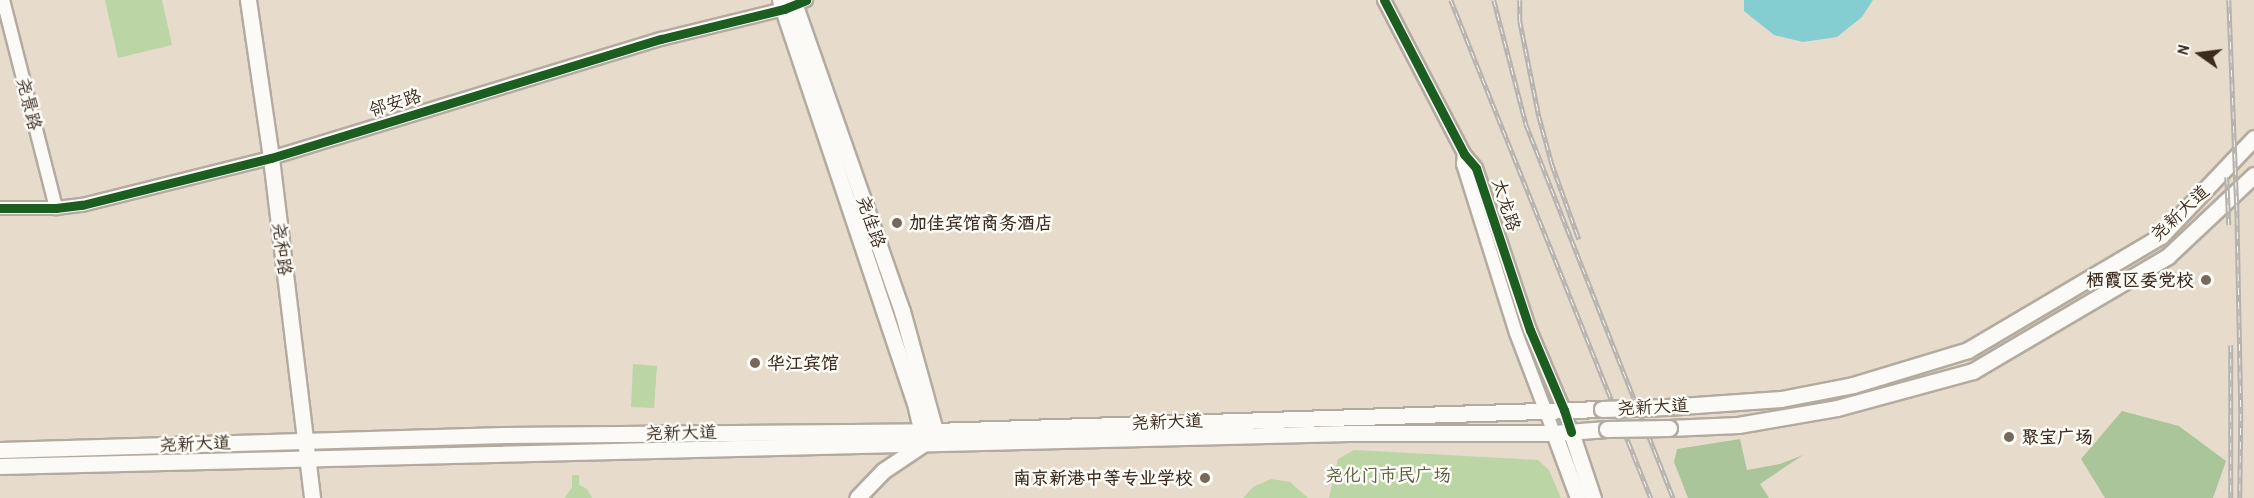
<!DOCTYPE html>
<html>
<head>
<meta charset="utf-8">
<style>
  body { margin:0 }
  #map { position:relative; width:2254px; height:498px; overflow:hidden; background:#e7dccc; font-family:"Patrick Hand","LXGW WenKai TC",sans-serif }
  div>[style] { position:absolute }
  .green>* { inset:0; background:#bbd5a4 }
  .forest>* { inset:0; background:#aac59a }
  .water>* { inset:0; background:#84cdd1 }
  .roads { filter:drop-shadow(2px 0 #b4aba0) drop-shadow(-2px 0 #b4aba0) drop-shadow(0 2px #b4aba0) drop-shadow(0 -2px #b4aba0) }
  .minor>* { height:12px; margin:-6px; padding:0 6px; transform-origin:6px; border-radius:6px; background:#fbfaf7 }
  .major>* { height:15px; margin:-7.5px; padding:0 7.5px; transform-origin:7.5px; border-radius:7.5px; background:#fbfaf7 }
  .rail>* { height:4.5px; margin-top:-2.25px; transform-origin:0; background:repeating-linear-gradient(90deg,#fdfcf7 0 7px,#b6b2ae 0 14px); box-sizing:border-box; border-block:2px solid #b6b2ae }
  .bridges { filter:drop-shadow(2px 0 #b4aba0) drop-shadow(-2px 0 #b4aba0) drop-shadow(0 2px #b4aba0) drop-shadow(0 -2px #b4aba0) }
  .major-bridge>* { height:15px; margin:-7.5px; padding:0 7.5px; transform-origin:7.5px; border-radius:7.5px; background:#fbfaf7 }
  .cycleway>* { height:9px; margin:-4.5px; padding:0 4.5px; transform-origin:4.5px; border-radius:4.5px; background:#1b5e20 }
  .dots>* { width:16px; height:16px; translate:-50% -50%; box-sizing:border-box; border:3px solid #fdfcf7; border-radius:50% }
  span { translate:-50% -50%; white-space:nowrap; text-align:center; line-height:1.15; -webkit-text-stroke:5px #fdfcf7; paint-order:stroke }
  .street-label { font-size:18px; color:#3b2a1e }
  .poi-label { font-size:18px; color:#3b2a1e; font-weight:700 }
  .left { translate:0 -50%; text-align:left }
  .right { translate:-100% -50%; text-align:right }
  .park-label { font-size:18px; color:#575c3c }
  .north { position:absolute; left:2170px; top:24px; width:60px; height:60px; -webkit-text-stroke:4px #fdfcf7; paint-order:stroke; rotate:284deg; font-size:16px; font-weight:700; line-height:24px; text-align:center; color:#3b2a1e }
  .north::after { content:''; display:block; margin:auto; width:21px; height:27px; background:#3b2a1e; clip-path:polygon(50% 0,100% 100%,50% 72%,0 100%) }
</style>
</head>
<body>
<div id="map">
  <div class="green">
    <i style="clip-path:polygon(105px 0,162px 0,172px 45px,118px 58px)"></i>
    <i style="clip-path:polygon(633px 364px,657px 366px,654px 408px,631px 407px)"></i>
    <i style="clip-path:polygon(1354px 450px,1538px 460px,1549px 470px,1561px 498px,1329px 498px,1338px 459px)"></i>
    <i style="clip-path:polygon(572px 475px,579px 475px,579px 485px,587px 489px,592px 498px,565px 498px,572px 487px)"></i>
    <i style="clip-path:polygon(1271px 479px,1290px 482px,1308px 498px,1243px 498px,1253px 487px)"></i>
  </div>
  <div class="forest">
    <i style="clip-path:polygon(2122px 411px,2179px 426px,2226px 461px,2213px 498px,2105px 498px,2081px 459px)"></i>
    <i style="clip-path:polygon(1740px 439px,1747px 470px,1780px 464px,1803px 455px,1760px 484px,1769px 498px,1688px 498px,1674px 462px,1677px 449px)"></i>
  </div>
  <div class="water">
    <i style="clip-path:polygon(1744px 0,1873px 0,1862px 17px,1837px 37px,1803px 42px,1774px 35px,1744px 11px)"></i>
  </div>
  <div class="roads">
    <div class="minor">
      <i style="left:3px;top:0;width:215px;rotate:75.7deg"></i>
      <i style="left:1384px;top:0;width:174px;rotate:62.5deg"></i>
      <i style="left:1464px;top:154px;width:18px;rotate:49deg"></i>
      <i style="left:1476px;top:168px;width:171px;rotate:71.6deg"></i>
      <i style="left:1530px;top:330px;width:87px;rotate:67deg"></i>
      <i style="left:1564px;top:410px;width:23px;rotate:72deg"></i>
      <i style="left:1464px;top:154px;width:10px;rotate:96deg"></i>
      <i style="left:1463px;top:164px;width:177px;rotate:72.6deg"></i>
      <i style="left:1516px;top:333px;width:107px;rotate:69.2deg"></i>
      <i style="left:0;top:208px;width:56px"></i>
      <i style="left:56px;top:208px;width:26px;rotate:-7deg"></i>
      <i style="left:82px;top:205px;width:195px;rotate:-14deg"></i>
      <i style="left:271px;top:158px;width:408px;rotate:-17deg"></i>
      <i style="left:661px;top:39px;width:127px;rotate:-13.7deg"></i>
      <i style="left:784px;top:9px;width:24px;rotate:-22deg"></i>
    </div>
    <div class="major">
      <i style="left:248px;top:0;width:160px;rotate:81.7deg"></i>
      <i style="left:271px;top:158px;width:342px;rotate:83.1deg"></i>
      <i style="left:780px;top:0;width:425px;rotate:71.5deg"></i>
      <i style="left:915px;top:403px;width:37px;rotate:77deg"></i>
      <i style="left:793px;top:0;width:330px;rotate:70.7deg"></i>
      <i style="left:902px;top:311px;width:124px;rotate:74.6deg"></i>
      <i style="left:935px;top:431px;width:18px;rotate:133deg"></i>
      <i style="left:923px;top:444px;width:48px;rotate:146deg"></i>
      <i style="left:883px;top:471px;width:37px;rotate:134deg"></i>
      <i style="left:1667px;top:407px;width:114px;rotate:-4deg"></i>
      <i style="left:1781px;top:399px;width:73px;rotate:-11deg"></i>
      <i style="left:1853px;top:385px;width:120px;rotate:-16.9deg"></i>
      <i style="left:1968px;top:350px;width:224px;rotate:-30.6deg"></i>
      <i style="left:2161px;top:236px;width:135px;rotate:-46.5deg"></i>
      <i style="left:1669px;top:428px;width:69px;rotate:-2.5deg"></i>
      <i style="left:1738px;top:425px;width:100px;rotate:-9.7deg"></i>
      <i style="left:1837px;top:408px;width:141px;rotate:-15.2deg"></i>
      <i style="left:1973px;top:371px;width:226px;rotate:-30.5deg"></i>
      <i style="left:2168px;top:256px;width:118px;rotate:-43.3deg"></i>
      <i style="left:1571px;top:432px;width:70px;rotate:71.6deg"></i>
      <i style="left:1554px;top:433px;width:69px;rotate:69.7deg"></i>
      <i style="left:0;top:450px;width:505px;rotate:-1.7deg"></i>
      <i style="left:505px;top:435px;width:430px;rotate:-0.5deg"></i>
      <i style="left:935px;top:431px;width:667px;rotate:-1.89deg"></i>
      <i style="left:0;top:466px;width:1349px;rotate:-1.4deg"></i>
      <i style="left:1349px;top:433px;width:205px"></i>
      <i style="left:1554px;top:433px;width:53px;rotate:-4.3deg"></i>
    </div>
  </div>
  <div class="rail">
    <i style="left:1451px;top:0;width:537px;rotate:68.12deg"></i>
    <i style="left:1494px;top:0;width:128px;rotate:75.5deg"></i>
    <i style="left:1526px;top:124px;width:402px;rotate:68.5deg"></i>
    <i style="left:1520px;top:0;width:21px;rotate:90deg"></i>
    <i style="left:1520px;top:21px;width:97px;rotate:78.7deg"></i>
    <i style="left:1539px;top:116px;width:50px;rotate:74.8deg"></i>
    <i style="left:1552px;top:164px;width:80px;rotate:70.2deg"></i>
    <i style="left:2229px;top:0;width:204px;rotate:87.8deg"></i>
    <i style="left:2237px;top:204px;width:210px;rotate:88.9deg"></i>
    <i style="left:2241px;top:414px;width:84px;rotate:90.7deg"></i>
    <i style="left:2227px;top:177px;width:48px;rotate:87.6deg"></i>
    <i style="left:2231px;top:345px;width:153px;rotate:90deg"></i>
  </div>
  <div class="bridges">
    <div class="major-bridge">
      <i style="left:1602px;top:409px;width:65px;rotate:-1.8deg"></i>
      <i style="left:1607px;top:429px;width:62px;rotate:-0.9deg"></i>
    </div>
  </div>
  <div class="cycleway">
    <i style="left:1384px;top:0;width:174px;rotate:62.5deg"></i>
    <i style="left:1464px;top:154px;width:18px;rotate:49deg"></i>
    <i style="left:1476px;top:168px;width:171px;rotate:71.6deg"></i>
    <i style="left:1530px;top:330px;width:87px;rotate:67deg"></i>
    <i style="left:1564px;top:410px;width:23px;rotate:72deg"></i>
    <i style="left:0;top:208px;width:56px"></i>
    <i style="left:56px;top:208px;width:26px;rotate:-7deg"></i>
    <i style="left:82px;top:205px;width:195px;rotate:-14deg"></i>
    <i style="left:271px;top:158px;width:408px;rotate:-17deg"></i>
    <i style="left:661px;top:39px;width:127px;rotate:-13.7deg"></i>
    <i style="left:784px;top:9px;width:24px;rotate:-22deg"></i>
  </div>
  <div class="dots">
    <i style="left:897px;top:223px;background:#77685b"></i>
    <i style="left:2206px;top:280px;background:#77685b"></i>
    <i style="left:755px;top:363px;background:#77685b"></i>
    <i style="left:2009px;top:437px;background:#77685b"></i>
    <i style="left:1205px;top:478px;background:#77685b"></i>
  </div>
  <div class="street-label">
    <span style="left:395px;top:103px;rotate:-17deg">邻安路</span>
    <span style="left:29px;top:104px;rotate:76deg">尧景路</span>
    <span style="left:1506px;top:205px;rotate:72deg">太龙路</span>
    <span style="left:2180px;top:213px;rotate:-43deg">尧新大道</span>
    <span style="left:871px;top:222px;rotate:71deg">尧佳路</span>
    <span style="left:282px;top:249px;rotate:83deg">尧和路</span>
    <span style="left:1653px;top:407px;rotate:-3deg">尧新大道</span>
    <span style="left:1167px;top:422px;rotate:-2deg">尧新大道</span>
    <span style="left:681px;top:433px;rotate:-1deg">尧新大道</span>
    <span style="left:195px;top:444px;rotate:-2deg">尧新大道</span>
  </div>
  <div class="poi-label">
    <span class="left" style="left:909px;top:223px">加佳宾馆商务酒店</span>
    <span class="right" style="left:2194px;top:280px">栖霞区委党校</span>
    <span class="left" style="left:767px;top:363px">华江宾馆</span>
    <span class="left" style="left:2021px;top:437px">聚宝广场</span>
    <span class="right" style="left:1193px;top:478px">南京新港中等专业学校</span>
  </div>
  <div class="park-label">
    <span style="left:1388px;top:475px">尧化门市民广场</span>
  </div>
  <div class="north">N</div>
</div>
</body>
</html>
